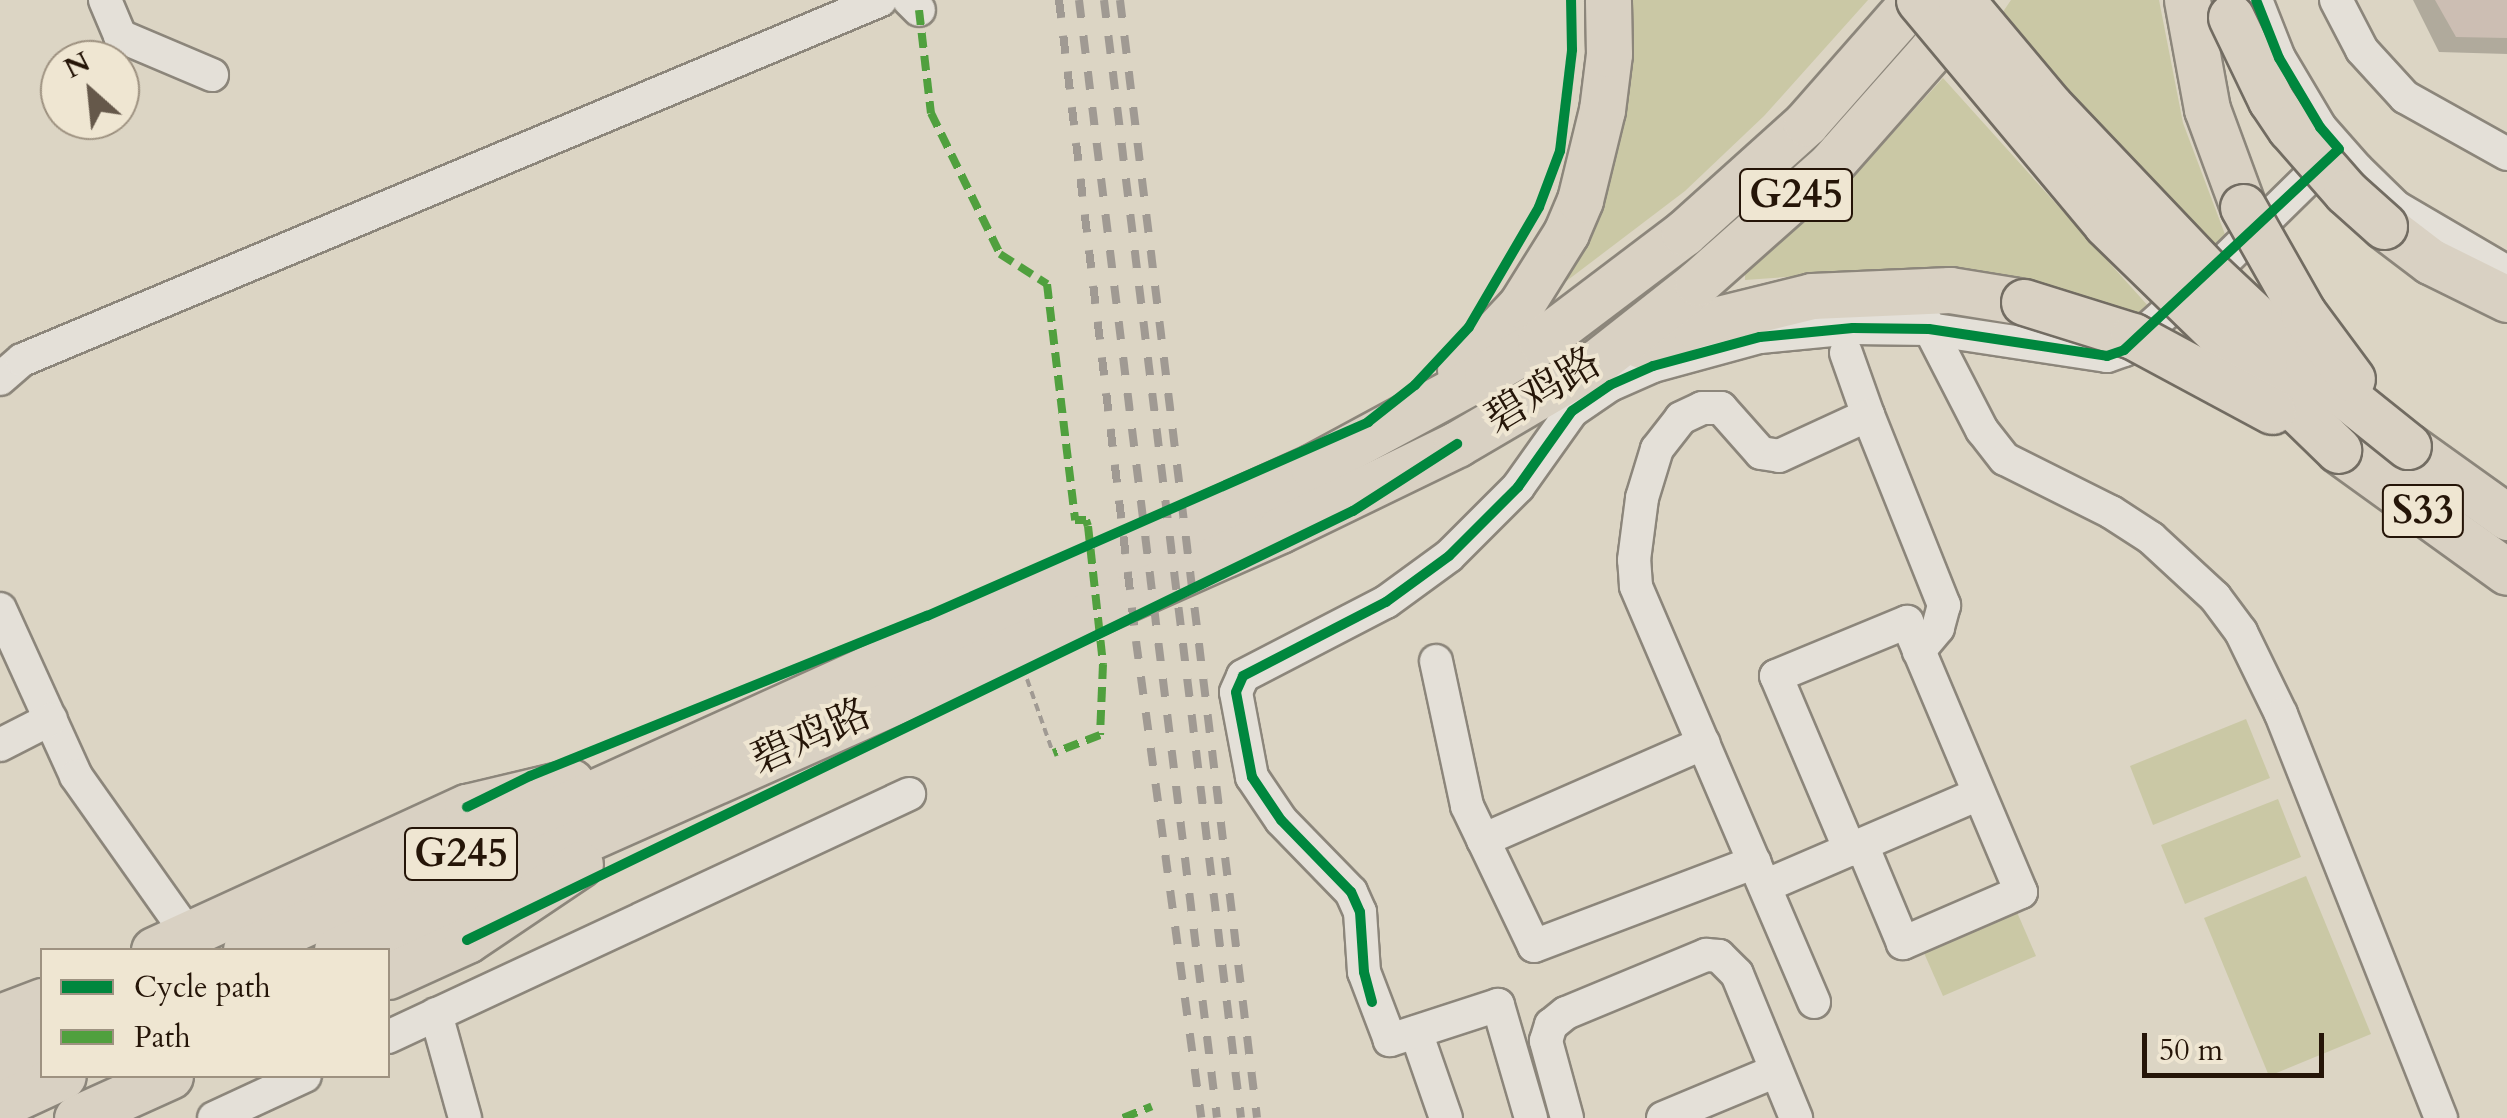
<!DOCTYPE html>
<html>
<head>
<meta charset="utf-8">
<style>
  body { margin:0 }
  #map { position:relative; width:2507px; height:1118px; overflow:hidden; background:#dcd5c4; font-family:Cardo,"Noto Serif SC",serif }
  div>[style] { position:absolute }
  .green>* { inset:0; background:#cac8a5 }
  .shadow>* { inset:0; background:#0003 }
  .building>* { inset:0; background:#ccbeb3 }
  .path>* { height:4px; margin-top:-2px; transform-origin:0; background:repeating-linear-gradient(90deg,#a09a93 0 8px,transparent 0 13px) }
  .roads { filter:drop-shadow(2px 0 #8c867b) drop-shadow(-2px 0 #8c867b) drop-shadow(0 2px #8c867b) drop-shadow(0 -2px #8c867b) }
  .minor>* { height:32px; margin:-16px; padding:0 16px; transform-origin:16px; border-radius:16px; background:#e4e0d8 }
  .highway>* { height:45px; margin:-22.5px; padding:0 22.5px; transform-origin:22.5px; border-radius:22.5px; background:#d9d1c3 }
  .rail>* { height:8px; margin-top:-4px; transform-origin:0; background:repeating-linear-gradient(90deg,#a09a93 0 18px,transparent 0 36px) }
  .bridges { filter:drop-shadow(2px 0 #726c62) drop-shadow(-2px 0 #726c62) drop-shadow(0 2px #726c62) drop-shadow(0 -2px #726c62) }
  .highway-bridge>* { height:45px; margin:-22.5px; padding:0 22.5px; transform-origin:22.5px; border-radius:22.5px; background:#d9d1c3 }
  .quiet>* { height:8px; margin-top:-4px; transform-origin:0; background:repeating-linear-gradient(90deg,#50a03e 0 15px,transparent 0 23px) }
  .cycleway>* { height:10px; margin:-5px; padding:0 5px; transform-origin:5px; border-radius:5px; background:#00873e }
  span { translate:-50% -50%; white-space:nowrap; text-align:center; line-height:1.15; -webkit-text-stroke:8px #efe6d2; paint-order:stroke }
  .shield-label span { padding:2px 8px; background:#efe6d2; border:2px solid; border-radius:8px; -webkit-text-stroke-width:0 }
  .shield-label { font-size:40px; color:#251508; font-weight:700 }
  .street-label { font-size:42px; color:#251508 }
  .legend { position:absolute; left:40px; top:948px; width:350px; height:130px; box-sizing:border-box; background:#efe6d2; border:2px solid #9e9281; margin:0; padding:12px 18px; list-style:none; font-size:30px; color:#251508 }
  .legend li { display:flex; align-items:center; gap:20px; height:50px }
  .legend b { width:50px; border:2px solid #9e9281 }
  .north { position:absolute; left:40px; top:40px; width:100px; height:100px; box-sizing:border-box; background:#efe6d2; border:2px solid #9e9281; border-radius:50%; rotate:333deg; font-size:28px; font-weight:700; line-height:40px; text-align:center; color:#251508 }
  .north::after { content:''; display:block; margin:auto; width:35px; height:45px; background:#65584a; clip-path:polygon(50% 0,100% 100%,50% 72%,0 100%) }
  .scale { position:absolute; left:2142px; top:1033px; width:182px; height:45px; box-sizing:border-box; border:5px solid #251508; border-top:0; padding-left:12px; font-size:30px; line-height:35px; white-space:nowrap; color:#251508; -webkit-text-stroke:8px #efe6d2; paint-order:stroke }
</style>
</head>
<body>
<div id="map">
  <div class="green">
    <i style="clip-path:polygon(1619px 0,1868px 0,1764px 116px,1685px 191px,1556px 289px)"></i>
    <i style="clip-path:polygon(2011px 0,2159px 0,2183px 123px,2229px 245px,2203px 267px,1992px 28px)"></i>
    <i style="clip-path:polygon(1943px 78px,2150px 308px,2127px 329px,1841px 273px,1745px 280px,1745px 273px,1849px 181px)"></i>
    <i style="clip-path:polygon(2246px 719px,2270px 778px,2153px 825px,2130px 766px)"></i>
    <i style="clip-path:polygon(2278px 799px,2301px 857px,2185px 904px,2161px 845px)"></i>
    <i style="clip-path:polygon(2306px 876px,2371px 1034px,2269px 1076px,2204px 918px)"></i>
    <i style="clip-path:polygon(2013px 903px,2036px 956px,1943px 996px,1920px 944px)"></i>
  </div>
  <div class="shadow">
    <i style="clip-path:polygon(2413px 0,2507px 0,2507px 54px,2439px 52px)"></i>
  </div>
  <div class="building">
    <i style="clip-path:polygon(2435px 0,2507px 0,2507px 38px,2456px 37px)"></i>
  </div>
  <div class="path">
    <i style="left:1027px;top:679px;width:78px;rotate:70.6deg"></i>
  </div>
  <div class="roads">
    <div class="minor">
      <i style="left:105px;top:0;width:39px;rotate:67deg"></i>
      <i style="left:120px;top:36px;width:100px;rotate:23deg"></i>
      <i style="left:909px;top:0;width:14px;rotate:45deg"></i>
      <i style="left:2256px;top:0;width:62px;rotate:68.4deg"></i>
      <i style="left:2279px;top:58px;width:80px;rotate:59.3deg"></i>
      <i style="left:2320px;top:127px;width:56px;rotate:48.6deg"></i>
      <i style="left:2357px;top:169px;width:54px;rotate:44.3deg"></i>
      <i style="left:2396px;top:207px;width:129px;rotate:30.4deg"></i>
      <i style="left:2336px;top:0;width:56px;rotate:62.5deg"></i>
      <i style="left:2362px;top:50px;width:64px;rotate:47.5deg"></i>
      <i style="left:2405px;top:97px;width:117px;rotate:29.2deg"></i>
      <i style="left:2219px;top:266px;width:163px;rotate:-44.5deg"></i>
      <i style="left:1922px;top:314px;width:131px;rotate:62.7deg"></i>
      <i style="left:1982px;top:430px;width:37px;rotate:52deg"></i>
      <i style="left:2005px;top:459px;width:119px;rotate:26.6deg"></i>
      <i style="left:2111px;top:512px;width:48px;rotate:33deg"></i>
      <i style="left:2151px;top:538px;width:87px;rotate:42.7deg"></i>
      <i style="left:2215px;top:597px;width:44px;rotate:53.4deg"></i>
      <i style="left:2241px;top:632px;width:91px;rotate:64deg"></i>
      <i style="left:2281px;top:714px;width:435px;rotate:68.4deg"></i>
      <i style="left:1846px;top:353px;width:66px;rotate:70.5deg"></i>
      <i style="left:0;top:379px;width:29px;rotate:-41deg"></i>
      <i style="left:22px;top:360px;width:931px;rotate:-22.74deg"></i>
      <i style="left:0;top:609px;width:183px;rotate:65.5deg"></i>
      <i style="left:76px;top:776px;width:194px;rotate:54.7deg"></i>
      <i style="left:1436px;top:661px;width:148px;rotate:77.9deg"></i>
      <i style="left:1467px;top:806px;width:155px;rotate:64.4deg"></i>
      <i style="left:1534px;top:946px;width:236px;rotate:-20.8deg"></i>
      <i style="left:0;top:745px;width:57px;rotate:-27deg"></i>
      <i style="left:1483px;top:840px;width:241px;rotate:-23.7deg"></i>
      <i style="left:1850px;top:850px;width:189px;rotate:-113deg"></i>
      <i style="left:1776px;top:676px;width:142px;rotate:-22.4deg"></i>
      <i style="left:1907px;top:622px;width:293px;rotate:67.1deg"></i>
      <i style="left:2021px;top:892px;width:129px;rotate:156.6deg"></i>
      <i style="left:1903px;top:943px;width:106px;rotate:-112.7deg"></i>
      <i style="left:1765px;top:886px;width:233px;rotate:-23.3deg"></i>
      <i style="left:1814px;top:1002px;width:452px;rotate:-113.2deg"></i>
      <i style="left:1636px;top:586px;width:26px;rotate:-94deg"></i>
      <i style="left:1634px;top:560px;width:63px;rotate:-82.6deg"></i>
      <i style="left:1642px;top:498px;width:51px;rotate:-73deg"></i>
      <i style="left:1657px;top:449px;width:39px;rotate:-52deg"></i>
      <i style="left:1681px;top:418px;width:23px;rotate:-25deg"></i>
      <i style="left:1702px;top:408px;width:19px"></i>
      <i style="left:1721px;top:408px;width:60px;rotate:48.4deg"></i>
      <i style="left:1761px;top:453px;width:18px;rotate:9deg"></i>
      <i style="left:1779px;top:456px;width:98px;rotate:-24.7deg"></i>
      <i style="left:1868px;top:415px;width:205px;rotate:68.2deg"></i>
      <i style="left:1944px;top:605px;width:24px;rotate:105deg"></i>
      <i style="left:1938px;top:628px;width:30px;rotate:130deg"></i>
      <i style="left:436px;top:1014px;width:108px;rotate:74.4deg"></i>
      <i style="left:1416px;top:1032px;width:91px;rotate:70.8deg"></i>
      <i style="left:388px;top:1037px;width:575px;rotate:-25deg"></i>
      <i style="left:214px;top:1118px;width:100px;rotate:-24.8deg"></i>
      <i style="left:1531px;top:1118px;width:118px;rotate:-106.3deg"></i>
      <i style="left:1498px;top:1005px;width:114px;rotate:162deg"></i>
      <i style="left:1390px;top:1040px;width:73px;rotate:-110.9deg"></i>
      <i style="left:1364px;top:972px;width:60px;rotate:-93.8deg"></i>
      <i style="left:1360px;top:912px;width:22px;rotate:-114deg"></i>
      <i style="left:1351px;top:892px;width:100px;rotate:-134.2deg"></i>
      <i style="left:1281px;top:820px;width:52px;rotate:-124deg"></i>
      <i style="left:1252px;top:777px;width:86px;rotate:-100.7deg"></i>
      <i style="left:1236px;top:692px;width:17px;rotate:-66deg"></i>
      <i style="left:1243px;top:676px;width:161px;rotate:-27.4deg"></i>
      <i style="left:1386px;top:602px;width:78px;rotate:-36.1deg"></i>
      <i style="left:1449px;top:556px;width:98px;rotate:-45deg"></i>
      <i style="left:1518px;top:487px;width:93px;rotate:-54.6deg"></i>
      <i style="left:1572px;top:411px;width:46px;rotate:-34.4deg"></i>
      <i style="left:1610px;top:385px;width:47px;rotate:-23.8deg"></i>
      <i style="left:1653px;top:366px;width:111px;rotate:-15.2deg"></i>
      <i style="left:1760px;top:337px;width:93px;rotate:-5.5deg"></i>
      <i style="left:1853px;top:328px;width:76px;rotate:0.8deg"></i>
      <i style="left:1929px;top:329px;width:180px;rotate:8.6deg"></i>
      <i style="left:2107px;top:356px;width:18px;rotate:-19deg"></i>
      <i style="left:2124px;top:350px;width:60px;rotate:-41.6deg"></i>
      <i style="left:1567px;top:1118px;width:80px;rotate:-105.3deg"></i>
      <i style="left:1546px;top:1041px;width:17px;rotate:-73deg"></i>
      <i style="left:1551px;top:1025px;width:19px;rotate:-39deg"></i>
      <i style="left:1566px;top:1013px;width:152px;rotate:-22.5deg"></i>
      <i style="left:1706px;top:955px;width:13px;rotate:4deg"></i>
      <i style="left:1719px;top:956px;width:25px;rotate:45deg"></i>
      <i style="left:1737px;top:974px;width:156px;rotate:67.7deg"></i>
      <i style="left:1663px;top:1118px;width:122px;rotate:-22.6deg"></i>
    </div>
    <div class="highway">
      <i style="left:2187px;top:0;width:111px;rotate:79.6deg"></i>
      <i style="left:2207px;top:109px;width:104px;rotate:69.8deg"></i>
      <i style="left:2384px;top:226px;width:58px;rotate:37.3deg"></i>
      <i style="left:2430px;top:261px;width:86px;rotate:26.3deg"></i>
      <i style="left:1641px;top:345px;width:57px;rotate:-20.7deg"></i>
      <i style="left:1694px;top:325px;width:122px;rotate:-13.8deg"></i>
      <i style="left:1812px;top:296px;width:138px;rotate:-2.5deg"></i>
      <i style="left:1950px;top:290px;width:75px;rotate:9.2deg"></i>
      <i style="left:1460px;top:370px;width:89px;rotate:-46.8deg"></i>
      <i style="left:1521px;top:305px;width:85px;rotate:-58deg"></i>
      <i style="left:1566px;top:233px;width:36px;rotate:-67deg"></i>
      <i style="left:1580px;top:200px;width:93px;rotate:-76.3deg"></i>
      <i style="left:1602px;top:110px;width:56px;rotate:-82.9deg"></i>
      <i style="left:1609px;top:54px;width:54px;rotate:-91.1deg"></i>
      <i style="left:2408px;top:446px;width:122px;rotate:35.6deg"></i>
      <i style="left:2338px;top:450px;width:208px;rotate:35.8deg"></i>
      <i style="left:154px;top:950px;width:344px;rotate:-24.6deg"></i>
      <i style="left:467px;top:807px;width:107px;rotate:-13.5deg"></i>
      <i style="left:246px;top:950px;width:1171px;rotate:-24.35deg"></i>
      <i style="left:1313px;top:467px;width:198px;rotate:-28.4deg"></i>
      <i style="left:1487px;top:373px;width:63px;rotate:-30.7deg"></i>
      <i style="left:1541px;top:341px;width:179px;rotate:-37.1deg"></i>
      <i style="left:1684px;top:233px;width:164px;rotate:-42deg"></i>
      <i style="left:1806px;top:123px;width:164px;rotate:-48.7deg"></i>
      <i style="left:337px;top:950px;width:1032px;rotate:-24.01deg"></i>
      <i style="left:1280px;top:530px;width:197px;rotate:-25.9deg"></i>
      <i style="left:1457px;top:444px;width:162px;rotate:-30.4deg"></i>
      <i style="left:1597px;top:362px;width:127px;rotate:-38.3deg"></i>
      <i style="left:1697px;top:283px;width:179px;rotate:-41.6deg"></i>
      <i style="left:1831px;top:164px;width:151px;rotate:-48.5deg"></i>
      <i style="left:1931px;top:51px;width:61px;rotate:-53.7deg"></i>
      <i style="left:388px;top:976px;width:87px;rotate:-24.5deg"></i>
      <i style="left:467px;top:940px;width:136px;rotate:-33.9deg"></i>
      <i style="left:0;top:1017px;width:45px;rotate:-20.9deg"></i>
      <i style="left:0;top:1060px;width:46px;rotate:-24.3deg"></i>
      <i style="left:0;top:1105px;width:69px;rotate:-24.7deg"></i>
      <i style="left:77px;top:1118px;width:102px;rotate:-24.3deg"></i>
    </div>
  </div>
  <div class="rail">
    <i style="left:1059px;top:0;width:646px;rotate:83.15deg"></i>
    <i style="left:1136px;top:641px;width:481px;rotate:82.2deg"></i>
    <i style="left:1079px;top:0;width:1126px;rotate:82.96deg"></i>
    <i style="left:1104px;top:0;width:1126px;rotate:83.01deg"></i>
    <i style="left:1120px;top:0;width:1126px;rotate:83.01deg"></i>
  </div>
  <div class="bridges">
    <div class="highway-bridge">
      <i style="left:1919px;top:0;width:292px;rotate:50.1deg"></i>
      <i style="left:2106px;top:224px;width:324px;rotate:44.2deg"></i>
      <i style="left:1961px;top:0;width:138px;rotate:50deg"></i>
      <i style="left:2050px;top:106px;width:236px;rotate:46.4deg"></i>
      <i style="left:2213px;top:277px;width:130px;rotate:43.1deg"></i>
      <i style="left:2308px;top:366px;width:128px;rotate:38.7deg"></i>
      <i style="left:2231px;top:17px;width:92px;rotate:64.3deg"></i>
      <i style="left:2271px;top:100px;width:34px;rotate:56deg"></i>
      <i style="left:2290px;top:128px;width:85px;rotate:48.8deg"></i>
      <i style="left:2346px;top:192px;width:51px;rotate:41.8deg"></i>
      <i style="left:2243px;top:207px;width:122px;rotate:60.5deg"></i>
      <i style="left:2303px;top:313px;width:82px;rotate:53.4deg"></i>
      <i style="left:2024px;top:302px;width:114px;rotate:17.3deg"></i>
      <i style="left:2133px;top:336px;width:158px;rotate:28.3deg"></i>
    </div>
  </div>
  <div class="quiet">
    <i style="left:919px;top:10px;width:104px;rotate:83.4deg"></i>
    <i style="left:931px;top:113px;width:157px;rotate:63.9deg"></i>
    <i style="left:1000px;top:254px;width:56px;rotate:32.6deg"></i>
    <i style="left:1047px;top:284px;width:238px;rotate:83.2deg"></i>
    <i style="left:1075px;top:520px;width:11px"></i>
    <i style="left:1086px;top:520px;width:6px;rotate:72deg"></i>
    <i style="left:1088px;top:526px;width:139px;rotate:83.8deg"></i>
    <i style="left:1103px;top:664px;width:71px;rotate:92.4deg"></i>
    <i style="left:1100px;top:735px;width:50px;rotate:159deg"></i>
    <i style="left:1123px;top:1118px;width:31px;rotate:-22deg"></i>
  </div>
  <div class="cycleway">
    <i style="left:467px;top:807px;width:70px;rotate:-26.2deg"></i>
    <i style="left:530px;top:776px;width:428px;rotate:-22deg"></i>
    <i style="left:927px;top:616px;width:482px;rotate:-23.7deg"></i>
    <i style="left:1368px;top:422px;width:60px;rotate:-38.2deg"></i>
    <i style="left:1415px;top:385px;width:79px;rotate:-47deg"></i>
    <i style="left:1469px;top:327px;width:139px;rotate:-59.7deg"></i>
    <i style="left:1539px;top:207px;width:60px;rotate:-69.4deg"></i>
    <i style="left:1560px;top:151px;width:102px;rotate:-83.2deg"></i>
    <i style="left:1572px;top:50px;width:50px;rotate:-91.1deg"></i>
    <i style="left:467px;top:940px;width:984px;rotate:-25.84deg"></i>
    <i style="left:1353px;top:511px;width:124px;rotate:-32.8deg"></i>
    <i style="left:1372px;top:1002px;width:31px;rotate:-105deg"></i>
    <i style="left:1364px;top:972px;width:60px;rotate:-93.8deg"></i>
    <i style="left:1360px;top:912px;width:22px;rotate:-114deg"></i>
    <i style="left:1351px;top:892px;width:100px;rotate:-134.2deg"></i>
    <i style="left:1281px;top:820px;width:52px;rotate:-124deg"></i>
    <i style="left:1252px;top:777px;width:86px;rotate:-100.7deg"></i>
    <i style="left:1236px;top:692px;width:17px;rotate:-66deg"></i>
    <i style="left:1243px;top:676px;width:161px;rotate:-27.4deg"></i>
    <i style="left:1386px;top:602px;width:78px;rotate:-36.1deg"></i>
    <i style="left:1449px;top:556px;width:98px;rotate:-45deg"></i>
    <i style="left:1518px;top:487px;width:93px;rotate:-54.6deg"></i>
    <i style="left:1572px;top:411px;width:46px;rotate:-34.4deg"></i>
    <i style="left:1610px;top:385px;width:47px;rotate:-23.8deg"></i>
    <i style="left:1653px;top:366px;width:111px;rotate:-15.2deg"></i>
    <i style="left:1760px;top:337px;width:93px;rotate:-5.5deg"></i>
    <i style="left:1853px;top:328px;width:76px;rotate:0.8deg"></i>
    <i style="left:1929px;top:329px;width:180px;rotate:8.6deg"></i>
    <i style="left:2107px;top:356px;width:18px;rotate:-19deg"></i>
    <i style="left:2124px;top:350px;width:294px;rotate:-43.1deg"></i>
    <i style="left:2339px;top:149px;width:29px;rotate:-131deg"></i>
    <i style="left:2320px;top:127px;width:80px;rotate:-120.7deg"></i>
    <i style="left:2279px;top:58px;width:62px;rotate:-111.6deg"></i>
  </div>
  <div class="shield-label">
    <span style="left:1796px;top:195px">G245</span>
    <span style="left:2423px;top:511px">S33</span>
    <span style="left:461px;top:854px">G245</span>
  </div>
  <div class="street-label">
    <span style="left:1543px;top:391px;rotate:-31deg">碧鸡路</span>
    <span style="left:811px;top:737px;rotate:-24deg">碧鸡路</span>
  </div>
  <ul class="legend">
  <li><b style="height:12px;background:#00873e"></b>Cycle path</li>
  <li><b style="height:12px;background:#50a03e"></b>Path</li>
  </ul>
  <div class="north">N</div>
  <div class="scale">50 m</div>
</div>
</body>
</html>
